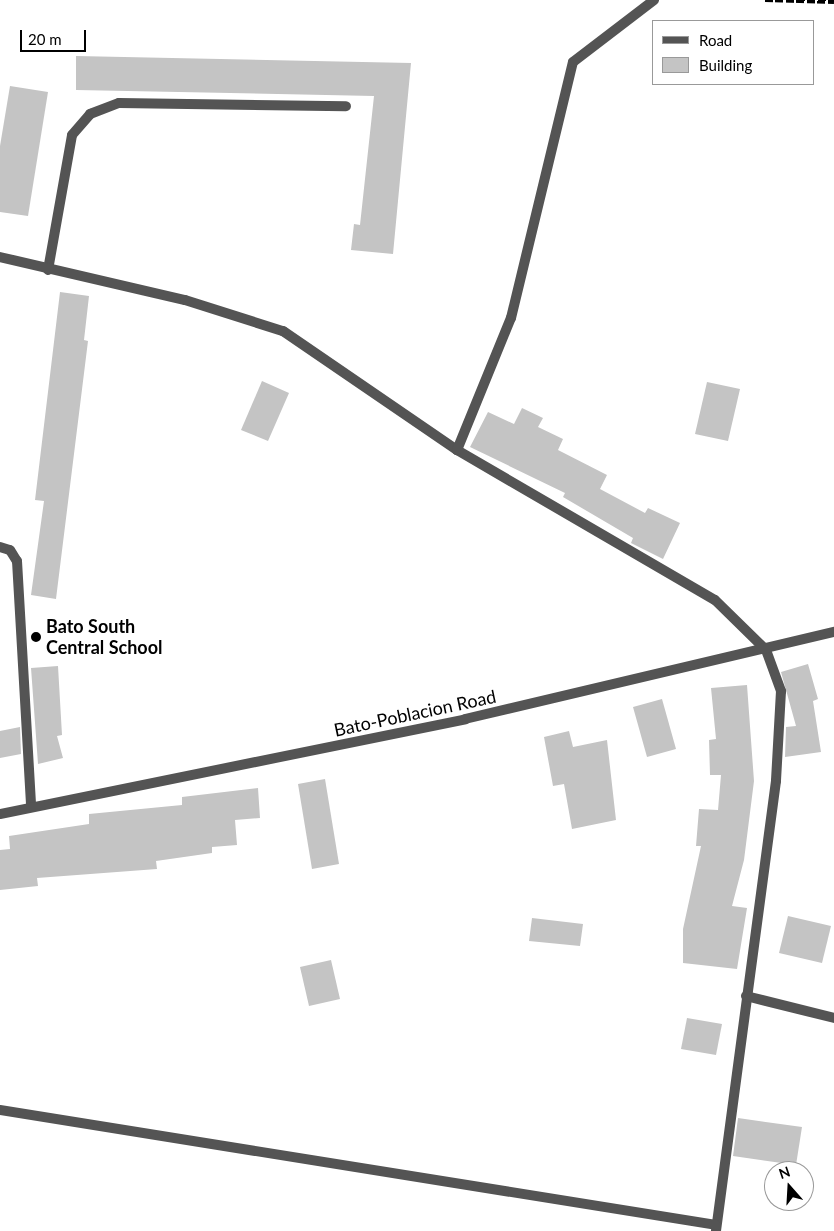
<!DOCTYPE html>
<html>
<head>
<meta charset="utf-8">
<style>
  body { margin:0 }
  #map { position:relative; width:834px; height:1231px; overflow:hidden; background:#fff; font-family:Lato,sans-serif }
  div>[style] { position:absolute }
  .building>* { inset:0; background:#c4c4c4 }
  .service>* { height:10px; margin:-5px; padding:0 5px; transform-origin:5px; border-radius:5px; background:#545454 }
  .minor>* { height:10px; margin:-5px; padding:0 5px; transform-origin:5px; border-radius:5px; background:#545454 }
  .tertiary>* { height:10px; margin:-5px; padding:0 5px; transform-origin:5px; border-radius:5px; background:#545454 }
  .rail>* { height:4px; margin-top:-2px; transform-origin:0; background:repeating-linear-gradient(90deg,#000 0 8px,transparent 0 10.5px) }
  .dots>* { width:14px; height:14px; translate:-50% -50%; box-sizing:border-box; border:2px solid #fff; border-radius:50% }
  span { translate:-50% -50%; white-space:nowrap; text-align:center; line-height:1.15; -webkit-text-stroke:4px #fff; paint-order:stroke }
  .poi-label { font-size:18px; color:#000; font-weight:700 }
  .left { translate:0 -50%; text-align:left }
  .street-label { font-size:18px; color:#000 }
  .legend { position:absolute; left:652px; top:20px; width:162px; height:65px; box-sizing:border-box; background:#fff; border:1px solid #999; margin:0; padding:6px 9px; list-style:none; font-size:15px; color:#000 }
  .legend li { display:flex; align-items:center; gap:10px; height:25px }
  .legend b { width:25px; border:1px solid #999 }
  .north { position:absolute; left:764px; top:1161px; width:50px; height:50px; box-sizing:border-box; background:#fff; border:1px solid #999; border-radius:50%; rotate:341deg; font-size:14px; font-weight:700; line-height:20px; text-align:center; color:#000 }
  .north::after { content:''; display:block; margin:auto; width:18px; height:22px; background:#000; clip-path:polygon(50% 0,100% 100%,50% 72%,0 100%) }
  .scale { position:absolute; left:20px; top:30px; width:66px; height:22px; box-sizing:border-box; border:2px solid #000; border-top:0; padding-left:6px; font-size:15px; line-height:18px; white-space:nowrap; color:#000; -webkit-text-stroke:4px #fff; paint-order:stroke }
</style>
</head>
<body>
<div id="map">
  <div class="building">
    <i style="clip-path:polygon(76px 56px,411px 63px,393px 254px,351px 250px,354px 224px,360px 225px,374px 96px,76px 90px)"></i>
    <i style="clip-path:polygon(10px 86px,48px 92px,28px 216px,0 212px,0 146px)"></i>
    <i style="clip-path:polygon(60px 292px,89px 296px,84px 340px,88px 341px,56px 599px,31px 595px,44px 501px,35px 500px)"></i>
    <i style="clip-path:polygon(262px 381px,289px 393px,268px 441px,241px 430px)"></i>
    <i style="clip-path:polygon(707px 382px,740px 389px,728px 441px,695px 434px)"></i>
    <i style="clip-path:polygon(522px 408px,543px 418px,538px 427px,563px 439px,558px 450px,607px 475px,600px 489px,645px 513px,648px 508px,680px 523px,663px 559px,631px 543px,633px 538px,563px 497px,565px 493px,470px 447px,488px 412px,514px 424px)"></i>
    <i style="clip-path:polygon(808px 664px,818px 699px,813px 701px,821px 752px,785px 757px,786px 727px,796px 726px,781px 672px)"></i>
    <i style="clip-path:polygon(58px 666px,62px 735px,57px 736px,63px 758px,38px 764px,31px 668px)"></i>
    <i style="clip-path:polygon(747px 685px,754px 781px,744px 860px,732px 906px,747px 908px,737px 969px,683px 963px,683px 929px,701px 846px,696px 846px,699px 809px,718px 810px,721px 775px,710px 775px,709px 740px,716px 739px,711px 688px)"></i>
    <i style="clip-path:polygon(662px 699px,676px 749px,647px 757px,633px 707px)"></i>
    <i style="clip-path:polygon(20px 727px,21px 754px,0 758px,0 731px)"></i>
    <i style="clip-path:polygon(569px 731px,573px 747px,607px 740px,616px 820px,572px 829px,564px 784px,553px 786px,544px 737px)"></i>
    <i style="clip-path:polygon(325px 779px,339px 864px,312px 869px,298px 784px)"></i>
    <i style="clip-path:polygon(258px 788px,260px 818px,235px 820px,237px 845px,212px 847px,212px 853px,156px 861px,157px 869px,37px 878px,38px 886px,0 890px,0 850px,10px 849px,9px 836px,89px 824px,89px 814px,182px 805px,182px 797px)"></i>
    <i style="clip-path:polygon(788px 916px,831px 926px,822px 963px,779px 953px)"></i>
    <i style="clip-path:polygon(532px 918px,583px 924px,580px 946px,529px 941px)"></i>
    <i style="clip-path:polygon(331px 960px,340px 999px,309px 1006px,300px 967px)"></i>
    <i style="clip-path:polygon(687px 1018px,722px 1024px,716px 1055px,681px 1049px)"></i>
    <i style="clip-path:polygon(738px 1118px,802px 1127px,796px 1165px,733px 1156px)"></i>
  </div>
  <div class="service">
    <i style="left:48px;top:270px;width:137px;rotate:-79.9deg"></i>
    <i style="left:72px;top:135px;width:28px;rotate:-49deg"></i>
    <i style="left:90px;top:114px;width:31px;rotate:-21deg"></i>
    <i style="left:119px;top:103px;width:227px;rotate:0.8deg"></i>
    <i style="left:0;top:547px;width:10px;rotate:17deg"></i>
    <i style="left:10px;top:550px;width:13px;rotate:58deg"></i>
    <i style="left:17px;top:561px;width:246px;rotate:86.7deg"></i>
  </div>
  <div class="minor">
    <i style="left:0;top:257px;width:190px;rotate:13.1deg"></i>
    <i style="left:185px;top:300px;width:103px;rotate:17.6deg"></i>
    <i style="left:283px;top:331px;width:211px;rotate:34.4deg"></i>
    <i style="left:457px;top:450px;width:298px;rotate:30.2deg"></i>
    <i style="left:715px;top:600px;width:71px;rotate:44.4deg"></i>
    <i style="left:766px;top:650px;width:44px;rotate:69.9deg"></i>
    <i style="left:781px;top:691px;width:90px;rotate:93.2deg"></i>
    <i style="left:776px;top:781px;width:454px;rotate:97.6deg"></i>
    <i style="left:457px;top:450px;width:143px;rotate:-67.8deg"></i>
    <i style="left:511px;top:318px;width:263px;rotate:-76.4deg"></i>
    <i style="left:573px;top:62px;width:102px;rotate:-37.4deg"></i>
    <i style="left:746px;top:996px;width:91px;rotate:14deg"></i>
    <i style="left:0;top:1110px;width:725px;rotate:9.12deg"></i>
  </div>
  <div class="tertiary">
    <i style="left:0;top:814px;width:475px;rotate:-11.5deg"></i>
    <i style="left:465px;top:719px;width:379px;rotate:-13.3deg"></i>
  </div>
  <div class="rail">
    <i style="left:765px;top:0;width:69px;rotate:1.7deg"></i>
  </div>
  <div class="dots">
    <i style="left:36px;top:637px;background:#000"></i>
  </div>
  <div class="poi-label">
    <span class="left" style="left:46px;top:637px">Bato South<br>Central School</span>
  </div>
  <div class="street-label">
    <span style="left:415px;top:713px;rotate:-12deg">Bato-Poblacion Road</span>
  </div>
  <ul class="legend">
  <li><b style="height:6px;background:#545454"></b>Road</li>
  <li><b style="height:14px;background:#c4c4c4"></b>Building</li>
  </ul>
  <div class="north">N</div>
  <div class="scale">20 m</div>
</div>
</body>
</html>
